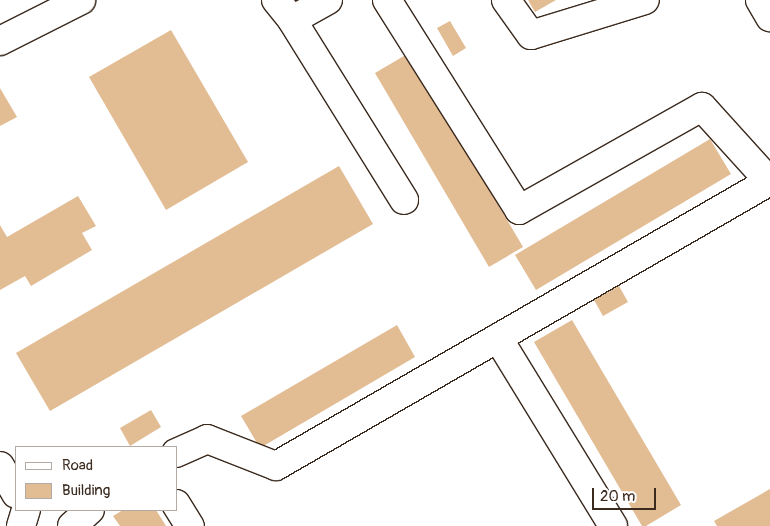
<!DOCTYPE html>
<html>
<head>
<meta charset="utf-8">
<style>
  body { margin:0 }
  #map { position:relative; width:770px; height:526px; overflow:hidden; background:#fff; font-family:Pangolin,sans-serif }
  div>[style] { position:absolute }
  .building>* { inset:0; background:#e2bc93 }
  .roads { filter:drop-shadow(1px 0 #3b2a1e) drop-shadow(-1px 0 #3b2a1e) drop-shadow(0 1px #3b2a1e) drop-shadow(0 -1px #3b2a1e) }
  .minor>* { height:28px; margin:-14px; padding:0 14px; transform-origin:14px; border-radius:14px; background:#fff }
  span { translate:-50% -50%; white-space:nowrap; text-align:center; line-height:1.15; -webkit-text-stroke:4px #fff; paint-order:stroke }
  .legend { position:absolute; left:15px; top:446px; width:162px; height:65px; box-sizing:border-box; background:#fff; border:1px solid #b1aaa5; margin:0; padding:6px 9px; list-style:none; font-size:15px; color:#3b2a1e }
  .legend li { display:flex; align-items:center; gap:10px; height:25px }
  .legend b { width:25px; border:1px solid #b1aaa5 }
  .scale { position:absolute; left:592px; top:488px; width:64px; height:22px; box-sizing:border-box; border:2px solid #3b2a1e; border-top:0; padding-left:6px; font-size:15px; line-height:18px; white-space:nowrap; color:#3b2a1e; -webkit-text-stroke:4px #fff; paint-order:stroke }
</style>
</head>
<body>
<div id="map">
  <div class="building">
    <i style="clip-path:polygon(528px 0,556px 0,535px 12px)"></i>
    <i style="clip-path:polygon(450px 21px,466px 48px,453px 56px,437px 28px)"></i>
    <i style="clip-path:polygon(171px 30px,248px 162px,166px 210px,89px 77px)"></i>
    <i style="clip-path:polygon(409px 53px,523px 247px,489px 267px,375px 73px)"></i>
    <i style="clip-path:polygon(0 88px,17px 117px,0 126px)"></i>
    <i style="clip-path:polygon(710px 139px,731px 174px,536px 290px,515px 255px)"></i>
    <i style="clip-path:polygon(339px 166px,373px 224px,50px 411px,16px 353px)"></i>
    <i style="clip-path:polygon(78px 196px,96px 226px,82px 233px,92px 250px,31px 286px,25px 276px,0 290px,0 225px,7px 237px)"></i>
    <i style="clip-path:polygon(619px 286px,628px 302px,603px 316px,594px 300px)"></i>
    <i style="clip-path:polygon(572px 320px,681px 505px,646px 526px,642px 526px,534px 342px)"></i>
    <i style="clip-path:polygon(397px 325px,415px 357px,260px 448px,241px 416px)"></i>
    <i style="clip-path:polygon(151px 410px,161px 427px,130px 446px,120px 428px)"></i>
    <i style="clip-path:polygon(770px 489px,770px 526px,717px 526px,714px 521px)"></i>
    <i style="clip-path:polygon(123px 510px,156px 510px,166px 526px,120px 526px,113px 516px)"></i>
  </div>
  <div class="roads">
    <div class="minor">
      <i style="left:276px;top:0;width:26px;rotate:51deg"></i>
      <i style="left:328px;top:0;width:41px;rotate:150.9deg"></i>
      <i style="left:292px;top:20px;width:212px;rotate:58.1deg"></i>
      <i style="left:387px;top:0;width:248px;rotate:57.8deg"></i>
      <i style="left:519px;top:210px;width:210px;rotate:-29.4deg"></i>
      <i style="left:702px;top:107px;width:100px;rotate:47.8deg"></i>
      <i style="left:506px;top:0;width:43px;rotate:54.5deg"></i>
      <i style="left:531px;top:35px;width:119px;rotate:-17.1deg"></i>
      <i style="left:760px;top:0;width:20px;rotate:60deg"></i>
      <i style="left:0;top:41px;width:91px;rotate:-26.8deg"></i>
      <i style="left:498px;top:338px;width:220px;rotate:58.5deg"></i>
      <i style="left:176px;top:453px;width:34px;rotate:-24deg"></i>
      <i style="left:207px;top:439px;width:74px;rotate:21.4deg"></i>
      <i style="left:276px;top:466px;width:570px;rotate:-29.98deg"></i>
      <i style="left:0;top:466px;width:32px;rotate:60deg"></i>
      <i style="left:176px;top:504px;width:26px;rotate:58deg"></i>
      <i style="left:21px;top:526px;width:17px;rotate:-73deg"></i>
      <i style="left:72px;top:526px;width:24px;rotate:-42deg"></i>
    </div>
  </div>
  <ul class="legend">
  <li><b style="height:6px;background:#fff"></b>Road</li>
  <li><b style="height:14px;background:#e2bc93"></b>Building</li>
  </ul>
  <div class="scale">20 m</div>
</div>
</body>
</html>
